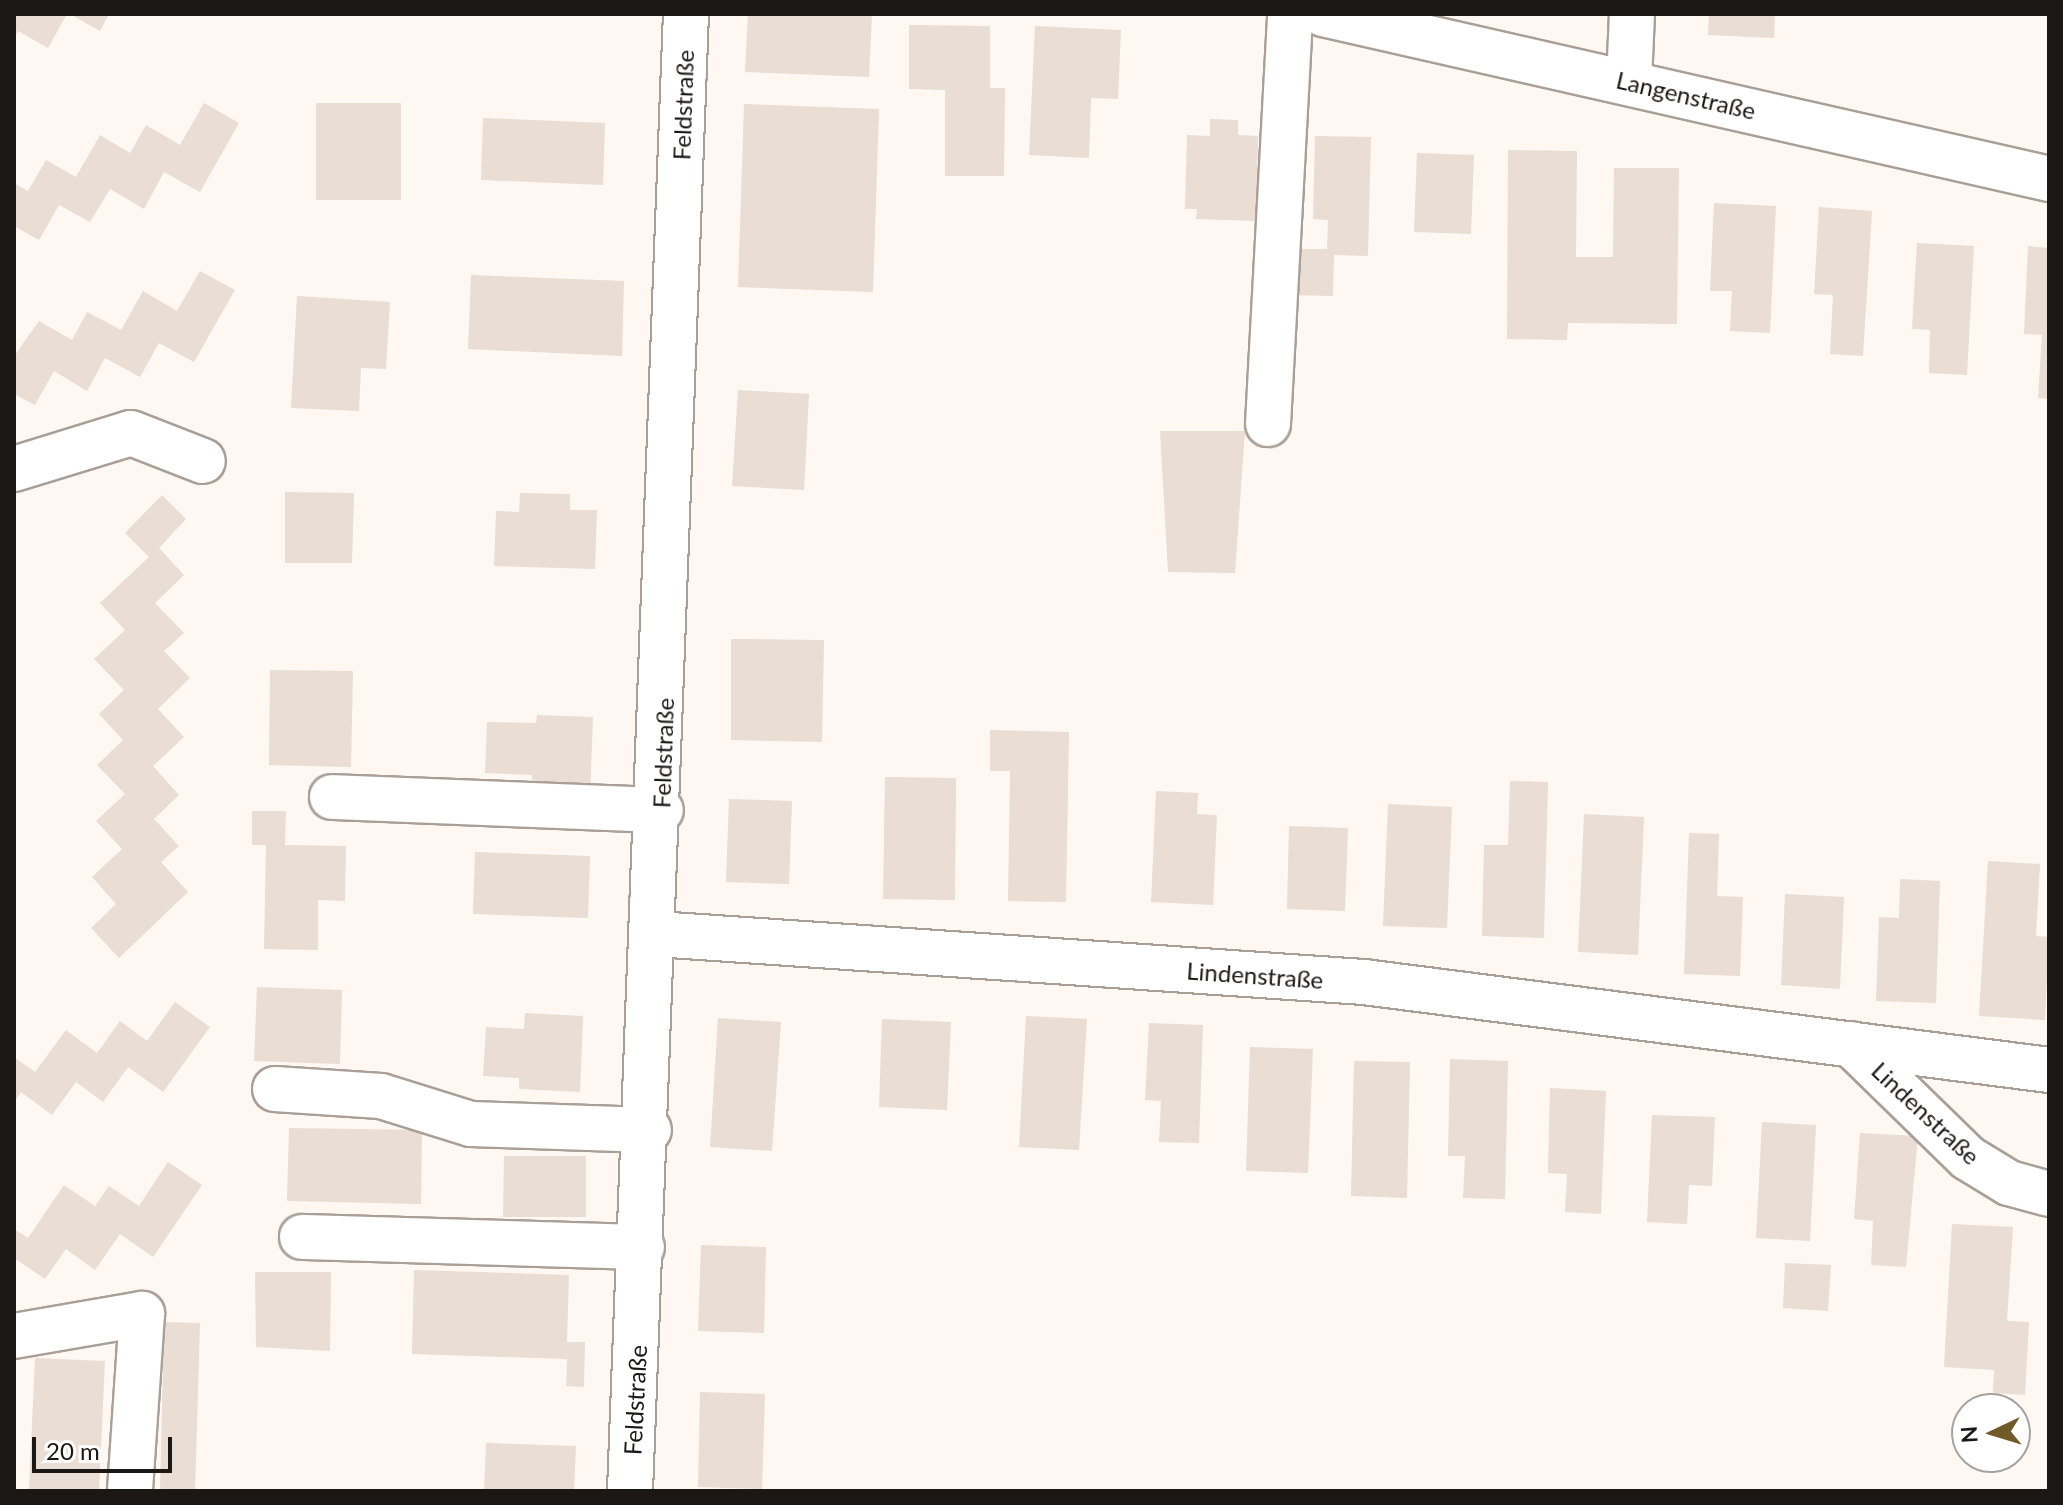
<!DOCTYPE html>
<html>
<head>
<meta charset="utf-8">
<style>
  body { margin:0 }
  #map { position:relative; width:2063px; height:1505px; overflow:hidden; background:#fff7f2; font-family:Lato,sans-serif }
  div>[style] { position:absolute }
  .building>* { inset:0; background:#e9ddd4 }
  .roads { filter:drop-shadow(2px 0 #aa9f96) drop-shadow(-2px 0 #aa9f96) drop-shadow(0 2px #aa9f96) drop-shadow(0 -2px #aa9f96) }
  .minor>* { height:44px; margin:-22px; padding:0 22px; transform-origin:22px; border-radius:22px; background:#fff }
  span { translate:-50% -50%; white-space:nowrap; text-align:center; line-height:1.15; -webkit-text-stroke:7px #fff; paint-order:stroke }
  .street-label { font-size:24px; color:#1b1714 }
  .frame { position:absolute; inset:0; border:16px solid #1b1714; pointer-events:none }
  .north { position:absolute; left:1951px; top:1393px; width:80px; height:80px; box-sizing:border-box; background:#fff; border:2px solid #a4a2a1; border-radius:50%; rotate:266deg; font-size:22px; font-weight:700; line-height:32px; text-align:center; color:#1b1714 }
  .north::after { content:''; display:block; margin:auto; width:28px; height:36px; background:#705a2a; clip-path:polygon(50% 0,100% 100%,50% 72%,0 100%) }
  .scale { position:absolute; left:32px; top:1437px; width:140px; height:36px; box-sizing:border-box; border:4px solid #1b1714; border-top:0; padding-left:10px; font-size:24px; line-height:28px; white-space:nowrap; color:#1b1714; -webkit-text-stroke:6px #fff; paint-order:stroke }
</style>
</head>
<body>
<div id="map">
  <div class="building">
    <i style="clip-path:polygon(14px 14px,67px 14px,48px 48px,18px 31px,14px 38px)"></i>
    <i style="clip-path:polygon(70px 14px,109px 14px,100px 31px)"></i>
    <i style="clip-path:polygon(748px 14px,872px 14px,869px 77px,745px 72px)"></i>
    <i style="clip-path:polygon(1709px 14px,1775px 14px,1774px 38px,1708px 35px)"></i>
    <i style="clip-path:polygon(909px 25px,990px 26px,990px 88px,1005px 88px,1004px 176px,945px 176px,945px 90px,909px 89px)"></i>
    <i style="clip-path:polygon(1035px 26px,1121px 30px,1118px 99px,1091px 98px,1089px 158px,1029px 155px)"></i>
    <i style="clip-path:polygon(204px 103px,239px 123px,200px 192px,164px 172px,144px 209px,110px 189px,90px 222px,59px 205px,39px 240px,14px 226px,14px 183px,28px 191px,46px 160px,76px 177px,100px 135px,130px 153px,146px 125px,180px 145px)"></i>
    <i style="clip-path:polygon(316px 103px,401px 103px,401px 200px,316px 200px)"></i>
    <i style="clip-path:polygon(744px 104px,879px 109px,873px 292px,738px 287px)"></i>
    <i style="clip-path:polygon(483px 118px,605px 123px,603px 185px,481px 180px)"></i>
    <i style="clip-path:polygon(1210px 119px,1238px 120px,1238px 135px,1258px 136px,1256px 221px,1196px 219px,1197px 209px,1185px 209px,1187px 135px,1210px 136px)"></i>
    <i style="clip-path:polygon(1315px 136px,1371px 137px,1368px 256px,1334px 255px,1333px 296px,1293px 295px,1295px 249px,1327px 249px,1328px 220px,1313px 219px)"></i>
    <i style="clip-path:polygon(1508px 150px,1577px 151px,1576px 257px,1613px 257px,1614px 168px,1679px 168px,1677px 324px,1568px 323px,1567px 340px,1507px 339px)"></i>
    <i style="clip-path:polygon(1417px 153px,1474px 155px,1471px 234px,1414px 232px)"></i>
    <i style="clip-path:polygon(1714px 203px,1776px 206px,1770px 333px,1730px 331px,1732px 291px,1710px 291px)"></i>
    <i style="clip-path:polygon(1819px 207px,1872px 211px,1863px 356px,1830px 354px,1833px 295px,1814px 294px)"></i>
    <i style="clip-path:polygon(1917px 243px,1974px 246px,1967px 375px,1929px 373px,1930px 330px,1912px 329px)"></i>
    <i style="clip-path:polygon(2028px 246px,2049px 248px,2049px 399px,2038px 398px,2042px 335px,2024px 334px)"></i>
    <i style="clip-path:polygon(200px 271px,235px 290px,194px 362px,159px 343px,140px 377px,105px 358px,87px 391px,54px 371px,35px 405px,14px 394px,14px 356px,39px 321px,72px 340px,87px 312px,121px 330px,143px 291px,177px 311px)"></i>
    <i style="clip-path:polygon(471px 275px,624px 281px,622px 356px,468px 349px)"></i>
    <i style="clip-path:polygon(297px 296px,390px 302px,386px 369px,361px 368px,359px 411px,291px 408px)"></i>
    <i style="clip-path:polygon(738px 390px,809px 394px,804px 490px,732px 486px)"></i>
    <i style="clip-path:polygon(1160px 431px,1245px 431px,1235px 573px,1168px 572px)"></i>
    <i style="clip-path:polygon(285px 492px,354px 493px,352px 563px,285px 563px)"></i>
    <i style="clip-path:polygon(520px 493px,570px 494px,570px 510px,597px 510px,595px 569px,494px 566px,496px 511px,519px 512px)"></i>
    <i style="clip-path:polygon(162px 495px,186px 519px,159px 548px,184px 575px,155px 603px,184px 633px,164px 651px,190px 678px,158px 709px,184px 737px,153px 766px,179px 795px,154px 819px,179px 846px,161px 862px,188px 892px,119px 958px,91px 928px,116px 904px,92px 877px,122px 849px,96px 821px,125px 794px,97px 765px,123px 740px,99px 714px,124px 690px,94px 659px,125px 630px,100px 603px,149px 557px,125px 533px)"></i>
    <i style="clip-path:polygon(731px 639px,824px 640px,822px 742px,731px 740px)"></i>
    <i style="clip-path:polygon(270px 670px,353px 671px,351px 767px,269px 765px)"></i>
    <i style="clip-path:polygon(537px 715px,593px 717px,590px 797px,531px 795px,532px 775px,485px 773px,487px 722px,536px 723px)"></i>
    <i style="clip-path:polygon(990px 730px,1069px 732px,1066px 902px,1008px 901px,1010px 771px,990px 771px)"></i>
    <i style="clip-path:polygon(885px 777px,956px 778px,955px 900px,883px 899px)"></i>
    <i style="clip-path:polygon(1510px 781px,1548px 782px,1544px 938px,1482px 936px,1484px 845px,1508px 845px)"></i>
    <i style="clip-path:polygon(1156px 791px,1198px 793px,1197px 814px,1217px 815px,1213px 905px,1151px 902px)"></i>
    <i style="clip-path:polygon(729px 799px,792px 801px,789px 884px,726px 882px)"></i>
    <i style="clip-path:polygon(1388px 804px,1452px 807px,1447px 928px,1383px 926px)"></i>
    <i style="clip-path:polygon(252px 811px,286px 811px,285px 845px,346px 846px,345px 901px,318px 900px,318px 950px,264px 949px,266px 845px,252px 845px)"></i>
    <i style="clip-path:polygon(1584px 814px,1644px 817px,1638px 955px,1578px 952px)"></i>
    <i style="clip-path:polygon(1289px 826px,1348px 828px,1345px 911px,1287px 909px)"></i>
    <i style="clip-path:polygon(1689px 833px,1719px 834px,1717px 896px,1743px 897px,1740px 976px,1684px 974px)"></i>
    <i style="clip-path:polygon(475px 852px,590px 856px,588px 918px,473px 914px)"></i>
    <i style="clip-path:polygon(1988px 861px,2040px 864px,2036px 936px,2049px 937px,2045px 1020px,1979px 1016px)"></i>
    <i style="clip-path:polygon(1900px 879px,1940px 881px,1936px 1003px,1876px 1001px,1879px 917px,1899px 918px)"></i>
    <i style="clip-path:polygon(1785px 894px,1844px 897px,1840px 989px,1781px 985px)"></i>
    <i style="clip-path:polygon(257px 987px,342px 990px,340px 1064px,254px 1061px)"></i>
    <i style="clip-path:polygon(175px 1002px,210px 1027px,163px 1092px,128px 1067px,103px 1102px,76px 1082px,52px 1115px,21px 1092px,14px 1102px,14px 1057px,35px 1072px,66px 1030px,97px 1053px,120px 1021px,147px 1041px)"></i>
    <i style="clip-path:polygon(525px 1013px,583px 1016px,580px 1092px,519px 1089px,519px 1078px,483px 1076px,486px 1027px,524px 1029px)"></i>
    <i style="clip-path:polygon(1026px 1016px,1087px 1019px,1079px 1150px,1019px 1147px)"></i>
    <i style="clip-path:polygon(718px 1018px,781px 1022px,772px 1151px,710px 1147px)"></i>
    <i style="clip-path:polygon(882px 1019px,951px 1022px,947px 1110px,879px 1107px)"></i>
    <i style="clip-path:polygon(1149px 1023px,1203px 1025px,1199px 1143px,1159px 1142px,1161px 1101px,1145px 1100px)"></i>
    <i style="clip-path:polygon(1250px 1047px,1313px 1049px,1308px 1173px,1246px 1171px)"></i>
    <i style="clip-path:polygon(1450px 1059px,1508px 1061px,1505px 1199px,1463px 1198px,1465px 1156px,1448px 1156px)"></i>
    <i style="clip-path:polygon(1354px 1061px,1410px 1062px,1407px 1198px,1351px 1196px)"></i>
    <i style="clip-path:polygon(1550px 1088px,1606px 1091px,1601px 1214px,1565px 1212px,1567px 1174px,1548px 1173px)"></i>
    <i style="clip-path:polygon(1652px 1115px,1715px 1117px,1712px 1186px,1689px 1185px,1687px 1224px,1647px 1222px)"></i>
    <i style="clip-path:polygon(1762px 1122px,1816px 1125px,1810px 1241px,1756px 1238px)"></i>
    <i style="clip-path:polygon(289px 1128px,422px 1130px,421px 1204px,287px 1201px)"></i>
    <i style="clip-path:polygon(1860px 1133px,1918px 1136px,1906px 1267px,1871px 1265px,1873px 1221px,1854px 1219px)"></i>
    <i style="clip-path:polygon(504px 1156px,586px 1156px,586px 1217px,503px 1217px)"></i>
    <i style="clip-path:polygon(168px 1162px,202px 1185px,153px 1257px,120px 1234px,95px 1270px,66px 1249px,45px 1279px,14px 1258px,14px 1229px,28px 1238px,64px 1185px,95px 1206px,109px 1186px,139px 1206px)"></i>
    <i style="clip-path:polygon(1952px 1224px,2013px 1227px,2007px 1321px,2029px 1322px,2025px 1395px,1993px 1393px,1994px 1370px,1944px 1367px)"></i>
    <i style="clip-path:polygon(701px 1245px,766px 1247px,764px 1333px,698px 1331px)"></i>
    <i style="clip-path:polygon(1785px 1263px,1831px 1265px,1828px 1311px,1783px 1308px)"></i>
    <i style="clip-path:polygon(414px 1270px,569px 1275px,567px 1342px,585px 1342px,584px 1387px,566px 1386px,567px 1359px,412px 1354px)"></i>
    <i style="clip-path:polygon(255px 1272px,331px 1272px,330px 1351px,256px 1347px)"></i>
    <i style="clip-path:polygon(164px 1322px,200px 1323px,195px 1491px,160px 1491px)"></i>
    <i style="clip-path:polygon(35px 1358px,105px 1361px,99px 1491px,29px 1491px)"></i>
    <i style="clip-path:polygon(700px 1392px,765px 1394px,762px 1489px,698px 1487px)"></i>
    <i style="clip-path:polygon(486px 1443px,576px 1446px,574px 1491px,484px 1491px)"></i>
  </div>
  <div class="roads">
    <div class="minor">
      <i style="left:1323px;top:14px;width:745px;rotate:12.8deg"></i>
      <i style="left:1629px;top:82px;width:68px;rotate:-87.5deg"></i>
      <i style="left:1268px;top:424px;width:411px;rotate:-86.9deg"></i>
      <i style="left:14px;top:469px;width:122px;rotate:-17.1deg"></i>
      <i style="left:131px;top:433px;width:77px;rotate:21.3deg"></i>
      <i style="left:332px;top:797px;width:329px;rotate:2.3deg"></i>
      <i style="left:656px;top:934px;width:710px;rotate:3.88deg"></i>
      <i style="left:1364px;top:982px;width:691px;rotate:7.32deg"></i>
      <i style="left:1851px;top:1044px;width:163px;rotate:44.3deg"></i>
      <i style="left:1968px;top:1158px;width:48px;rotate:31.4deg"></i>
      <i style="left:2009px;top:1183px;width:41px;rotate:15.4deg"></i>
      <i style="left:275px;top:1089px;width:106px;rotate:3.8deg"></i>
      <i style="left:381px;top:1096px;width:94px;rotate:17.3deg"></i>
      <i style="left:471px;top:1124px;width:178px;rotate:1.9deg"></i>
      <i style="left:302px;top:1237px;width:340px;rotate:1.7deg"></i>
      <i style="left:14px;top:1336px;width:130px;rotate:-9.8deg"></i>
      <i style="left:142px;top:1314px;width:177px;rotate:93.9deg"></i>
      <i style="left:630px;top:1491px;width:1478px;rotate:-87.83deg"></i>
    </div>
  </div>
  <div class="street-label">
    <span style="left:1686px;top:95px;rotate:13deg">Langenstraße</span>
    <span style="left:683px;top:105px;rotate:-88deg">Feldstraße</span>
    <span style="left:663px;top:753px;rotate:-88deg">Feldstraße</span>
    <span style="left:1255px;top:975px;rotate:4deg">Lindenstraße</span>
    <span style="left:1926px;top:1113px;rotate:43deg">Lindenstraße</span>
    <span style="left:635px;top:1400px;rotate:-87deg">Feldstraße</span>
  </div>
  <div class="frame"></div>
  <div class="north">N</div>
  <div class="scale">20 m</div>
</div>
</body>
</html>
